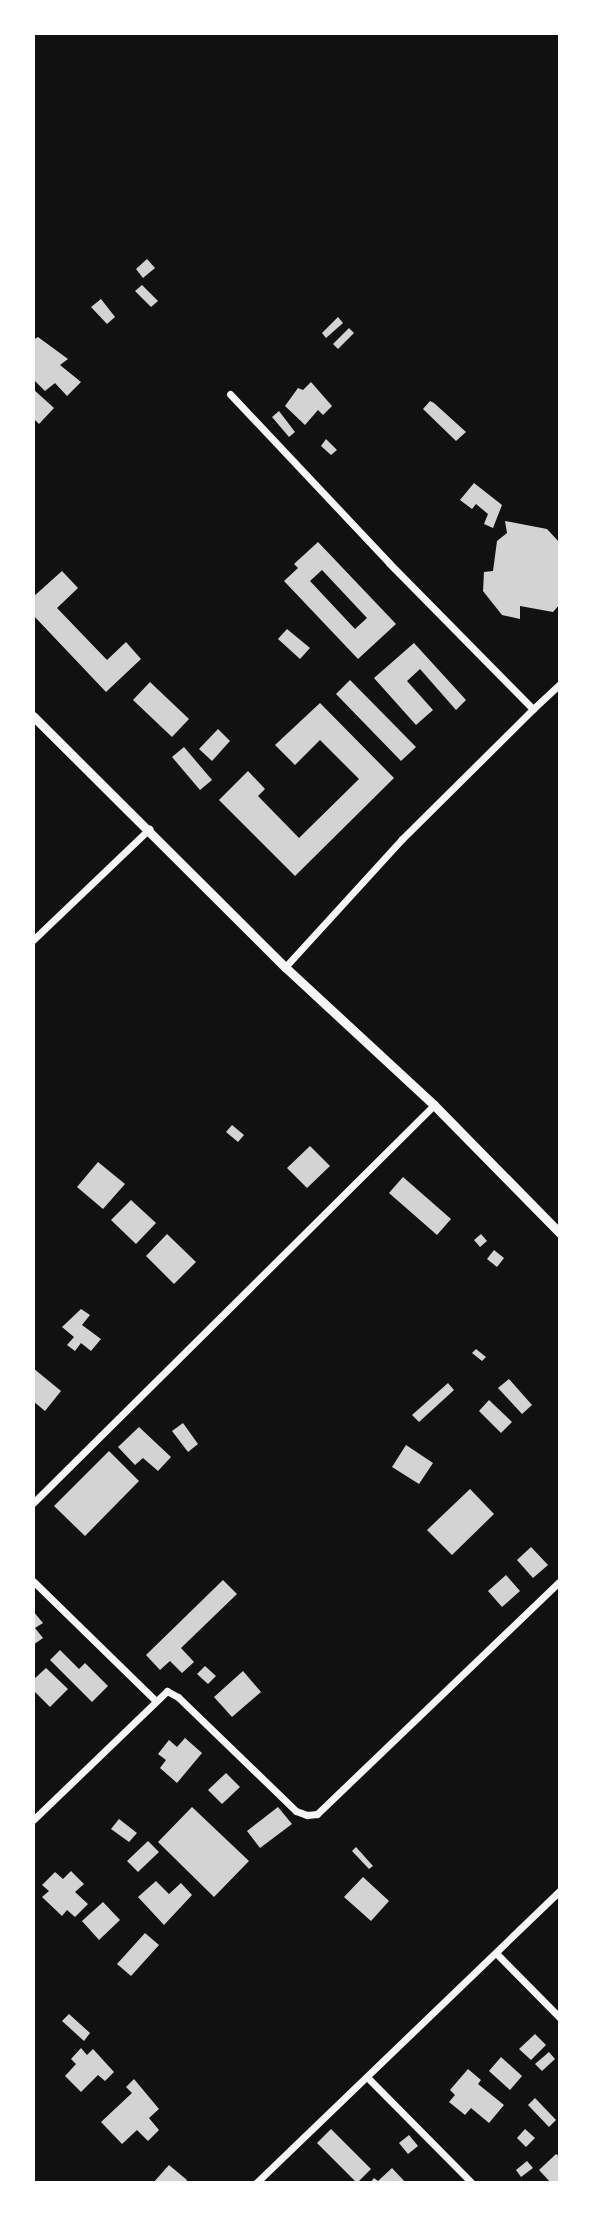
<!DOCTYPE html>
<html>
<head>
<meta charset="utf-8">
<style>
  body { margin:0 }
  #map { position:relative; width:593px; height:2216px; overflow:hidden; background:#111; font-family:Figtree,sans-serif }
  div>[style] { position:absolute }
  .building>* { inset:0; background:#d3d3d3 }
  .minor>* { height:7px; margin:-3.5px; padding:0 3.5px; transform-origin:3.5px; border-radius:3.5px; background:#f5f5f5 }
  .tertiary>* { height:9px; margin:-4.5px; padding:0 4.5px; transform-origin:4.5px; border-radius:4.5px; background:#f5f5f5 }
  span { translate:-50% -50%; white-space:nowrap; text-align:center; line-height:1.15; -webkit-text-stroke:7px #fff; paint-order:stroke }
  .frame { position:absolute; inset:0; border:35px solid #fff; pointer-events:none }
</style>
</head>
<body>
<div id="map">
  <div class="building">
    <i style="clip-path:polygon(147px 259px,155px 268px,143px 278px,136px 269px)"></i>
    <i style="clip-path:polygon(142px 285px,158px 301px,151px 307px,135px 291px)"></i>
    <i style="clip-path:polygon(101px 299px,115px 317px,107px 324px,91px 307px)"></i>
    <i style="clip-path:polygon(338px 317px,343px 323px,326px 338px,322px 333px)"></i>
    <i style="clip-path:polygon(349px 328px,354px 333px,338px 349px,333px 344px)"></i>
    <i style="clip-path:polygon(38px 337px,68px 359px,60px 365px,81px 382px,67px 396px,55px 383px,45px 391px,33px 379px,33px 340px)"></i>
    <i style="clip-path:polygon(311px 382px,332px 406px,323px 415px,318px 410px,305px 425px,285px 406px,298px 388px,303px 390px)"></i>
    <i style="clip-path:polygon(33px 389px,54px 408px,39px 424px,33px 418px)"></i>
    <i style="clip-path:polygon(430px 401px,434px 403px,466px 432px,456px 441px,423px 409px)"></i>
    <i style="clip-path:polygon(279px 411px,295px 432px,289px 437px,272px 417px)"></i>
    <i style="clip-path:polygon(326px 439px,337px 450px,331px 455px,321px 446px)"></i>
    <i style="clip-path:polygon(474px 483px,502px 505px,493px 528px,484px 524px,488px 514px,476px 504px,472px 509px,460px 500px)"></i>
    <i style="clip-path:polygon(505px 521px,547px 529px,560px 543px,560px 604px,553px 612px,520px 606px,520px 619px,502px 615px,483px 591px,484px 572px,493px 571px,497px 541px,507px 533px)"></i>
    <i style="clip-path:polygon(evenodd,318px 542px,396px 624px,358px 659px,284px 581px,298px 568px,294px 564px,318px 542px,322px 570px,367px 618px,355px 629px,310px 581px,322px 570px)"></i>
    <i style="clip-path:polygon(62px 571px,78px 588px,57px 608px,107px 660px,126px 642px,141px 659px,106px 692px,33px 615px,33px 597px)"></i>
    <i style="clip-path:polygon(287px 629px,310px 648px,300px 659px,278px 639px)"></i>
    <i style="clip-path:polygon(414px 643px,466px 700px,456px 710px,420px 669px,407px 681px,433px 710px,416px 725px,374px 678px)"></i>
    <i style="clip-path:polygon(350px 680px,416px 747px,401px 761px,336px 694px)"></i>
    <i style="clip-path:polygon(150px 682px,189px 719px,172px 737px,133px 700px)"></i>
    <i style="clip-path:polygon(320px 703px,394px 778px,295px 876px,219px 800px,248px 771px,265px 789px,258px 796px,299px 838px,359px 779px,320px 740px,295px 765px,275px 745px)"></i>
    <i style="clip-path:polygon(218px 729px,230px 741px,212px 761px,199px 749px)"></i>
    <i style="clip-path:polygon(184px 747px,212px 780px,200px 790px,172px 757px)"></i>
    <i style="clip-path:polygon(232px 1125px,244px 1135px,238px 1142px,226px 1132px)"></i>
    <i style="clip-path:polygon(310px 1146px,330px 1166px,307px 1188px,287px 1168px)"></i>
    <i style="clip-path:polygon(98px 1162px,125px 1184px,103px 1209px,77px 1187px)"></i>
    <i style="clip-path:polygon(403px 1177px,451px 1219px,437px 1235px,389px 1193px)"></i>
    <i style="clip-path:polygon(131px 1200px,156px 1223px,136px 1244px,111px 1220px)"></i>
    <i style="clip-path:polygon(167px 1234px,196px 1262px,174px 1284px,146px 1256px)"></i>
    <i style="clip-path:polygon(481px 1234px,487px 1241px,480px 1247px,474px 1240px)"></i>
    <i style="clip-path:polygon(494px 1250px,504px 1258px,497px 1267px,487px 1259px)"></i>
    <i style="clip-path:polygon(81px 1309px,90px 1315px,82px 1325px,101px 1339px,91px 1351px,81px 1343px,75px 1351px,67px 1345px,74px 1337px,62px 1327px)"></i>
    <i style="clip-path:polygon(476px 1349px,486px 1357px,482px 1361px,472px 1353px)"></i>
    <i style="clip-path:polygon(33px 1368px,61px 1391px,45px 1411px,33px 1401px)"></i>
    <i style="clip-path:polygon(509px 1379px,532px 1405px,522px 1414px,498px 1388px)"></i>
    <i style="clip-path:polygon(448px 1383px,454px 1390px,419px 1422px,412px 1415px)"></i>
    <i style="clip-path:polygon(489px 1400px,512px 1422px,501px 1433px,479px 1411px)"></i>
    <i style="clip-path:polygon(183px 1423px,198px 1444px,188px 1452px,172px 1431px)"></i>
    <i style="clip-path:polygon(139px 1427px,171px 1457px,158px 1471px,143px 1458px,135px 1465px,118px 1447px)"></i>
    <i style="clip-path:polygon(406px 1445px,433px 1463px,419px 1484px,392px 1467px)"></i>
    <i style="clip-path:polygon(109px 1451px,139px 1481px,85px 1536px,54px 1506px)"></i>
    <i style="clip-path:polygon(470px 1489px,494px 1514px,452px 1555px,427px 1530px)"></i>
    <i style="clip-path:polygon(531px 1547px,548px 1565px,533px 1578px,517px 1560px)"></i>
    <i style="clip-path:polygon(506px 1575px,520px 1591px,502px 1607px,488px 1591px)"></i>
    <i style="clip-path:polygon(223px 1580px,237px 1594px,181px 1648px,194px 1662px,182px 1673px,170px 1661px,160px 1670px,146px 1655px)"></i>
    <i style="clip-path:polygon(33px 1611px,43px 1623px,35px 1628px,43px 1638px,33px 1645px)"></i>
    <i style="clip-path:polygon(60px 1650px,79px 1669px,85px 1663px,108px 1686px,92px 1702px,50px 1660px)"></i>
    <i style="clip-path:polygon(205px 1666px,216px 1676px,208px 1684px,197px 1674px)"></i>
    <i style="clip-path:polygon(46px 1668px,68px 1689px,50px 1707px,33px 1690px,33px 1680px)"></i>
    <i style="clip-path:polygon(243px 1671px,261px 1692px,232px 1717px,214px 1697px)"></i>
    <i style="clip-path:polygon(185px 1738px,202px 1753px,177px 1783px,160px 1768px,166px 1760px,158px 1754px,169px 1740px,177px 1747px)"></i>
    <i style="clip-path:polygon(226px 1773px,240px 1787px,222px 1804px,208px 1790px)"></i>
    <i style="clip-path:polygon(192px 1807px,249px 1861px,214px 1897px,158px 1842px)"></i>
    <i style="clip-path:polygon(278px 1807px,292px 1824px,260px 1848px,247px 1831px)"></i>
    <i style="clip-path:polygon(119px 1819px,137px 1833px,129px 1842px,111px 1829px)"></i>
    <i style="clip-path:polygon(148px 1841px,159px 1852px,138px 1872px,127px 1861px)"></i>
    <i style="clip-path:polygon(356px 1847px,373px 1866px,369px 1869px,352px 1851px)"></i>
    <i style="clip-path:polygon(71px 1871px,84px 1884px,75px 1892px,88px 1904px,75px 1917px,67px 1910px,62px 1916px,42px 1897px,49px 1891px,42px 1885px,55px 1872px,63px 1879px)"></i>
    <i style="clip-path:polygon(363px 1877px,389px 1901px,371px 1921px,344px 1897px)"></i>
    <i style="clip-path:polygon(156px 1881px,169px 1894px,181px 1883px,192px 1895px,164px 1925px,138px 1897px)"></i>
    <i style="clip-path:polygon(103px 1902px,120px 1920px,99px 1940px,82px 1921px)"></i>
    <i style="clip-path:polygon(145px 1933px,159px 1945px,131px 1976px,117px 1964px)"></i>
    <i style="clip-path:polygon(69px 2014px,90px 2033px,84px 2041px,62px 2021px)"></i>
    <i style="clip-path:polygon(535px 2034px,546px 2045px,531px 2060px,519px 2049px)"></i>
    <i style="clip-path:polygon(81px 2048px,87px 2055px,93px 2049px,114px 2072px,105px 2081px,98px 2075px,81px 2092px,65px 2076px,76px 2064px,71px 2059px)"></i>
    <i style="clip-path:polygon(549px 2052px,555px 2059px,542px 2071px,535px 2064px)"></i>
    <i style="clip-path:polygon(501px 2057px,522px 2076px,510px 2090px,489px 2071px)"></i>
    <i style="clip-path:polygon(468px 2069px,481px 2080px,478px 2084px,504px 2105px,489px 2123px,471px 2108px,465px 2115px,449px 2102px,455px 2095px,450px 2090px)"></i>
    <i style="clip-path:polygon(134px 2079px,159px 2109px,149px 2118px,159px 2130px,148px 2141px,137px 2130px,122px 2144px,101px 2122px,132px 2093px,126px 2087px)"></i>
    <i style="clip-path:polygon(535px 2098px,556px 2120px,549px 2127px,528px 2105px)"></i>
    <i style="clip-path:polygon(331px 2129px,371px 2169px,357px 2183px,317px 2143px)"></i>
    <i style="clip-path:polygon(525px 2129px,535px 2138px,526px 2147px,517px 2138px)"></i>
    <i style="clip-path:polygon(409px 2135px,418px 2146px,408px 2154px,399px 2143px)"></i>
    <i style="clip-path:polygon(556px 2154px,560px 2157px,560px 2183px,551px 2183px,539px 2170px)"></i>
    <i style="clip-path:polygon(527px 2161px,533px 2168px,521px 2177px,516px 2170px)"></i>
    <i style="clip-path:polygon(169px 2165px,187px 2180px,185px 2183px,153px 2183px)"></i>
    <i style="clip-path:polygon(392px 2168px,406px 2183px,370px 2183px,374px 2178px,378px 2181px)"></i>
  </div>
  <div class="minor">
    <i style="left:230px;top:394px;width:232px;rotate:46.7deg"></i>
    <i style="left:389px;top:563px;width:205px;rotate:45.4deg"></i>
    <i style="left:533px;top:709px;width:185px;rotate:135.2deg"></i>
    <i style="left:402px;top:839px;width:173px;rotate:132.4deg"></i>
    <i style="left:533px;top:709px;width:37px;rotate:-43deg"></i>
    <i style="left:33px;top:940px;width:161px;rotate:-43.7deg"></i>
    <i style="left:33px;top:1503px;width:565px;rotate:-44.78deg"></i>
    <i style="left:33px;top:1581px;width:170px;rotate:44.3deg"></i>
    <i style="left:33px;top:1820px;width:186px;rotate:-43.9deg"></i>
    <i style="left:167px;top:1691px;width:13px;rotate:29deg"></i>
    <i style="left:178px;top:1697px;width:164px;rotate:44deg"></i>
    <i style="left:296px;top:1811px;width:12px;rotate:20deg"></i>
    <i style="left:307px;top:1815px;width:10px;rotate:-6deg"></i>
    <i style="left:317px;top:1814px;width:337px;rotate:-43.8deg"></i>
    <i style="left:496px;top:1953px;width:91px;rotate:45.4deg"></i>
    <i style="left:367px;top:2077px;width:149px;rotate:45.3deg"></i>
    <i style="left:256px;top:2183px;width:422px;rotate:-43.9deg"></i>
  </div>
  <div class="tertiary">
    <i style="left:33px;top:716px;width:356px;rotate:44.9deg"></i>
    <i style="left:285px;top:967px;width:203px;rotate:42.8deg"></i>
    <i style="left:434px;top:1105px;width:180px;rotate:45.5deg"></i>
  </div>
  <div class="frame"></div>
</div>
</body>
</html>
